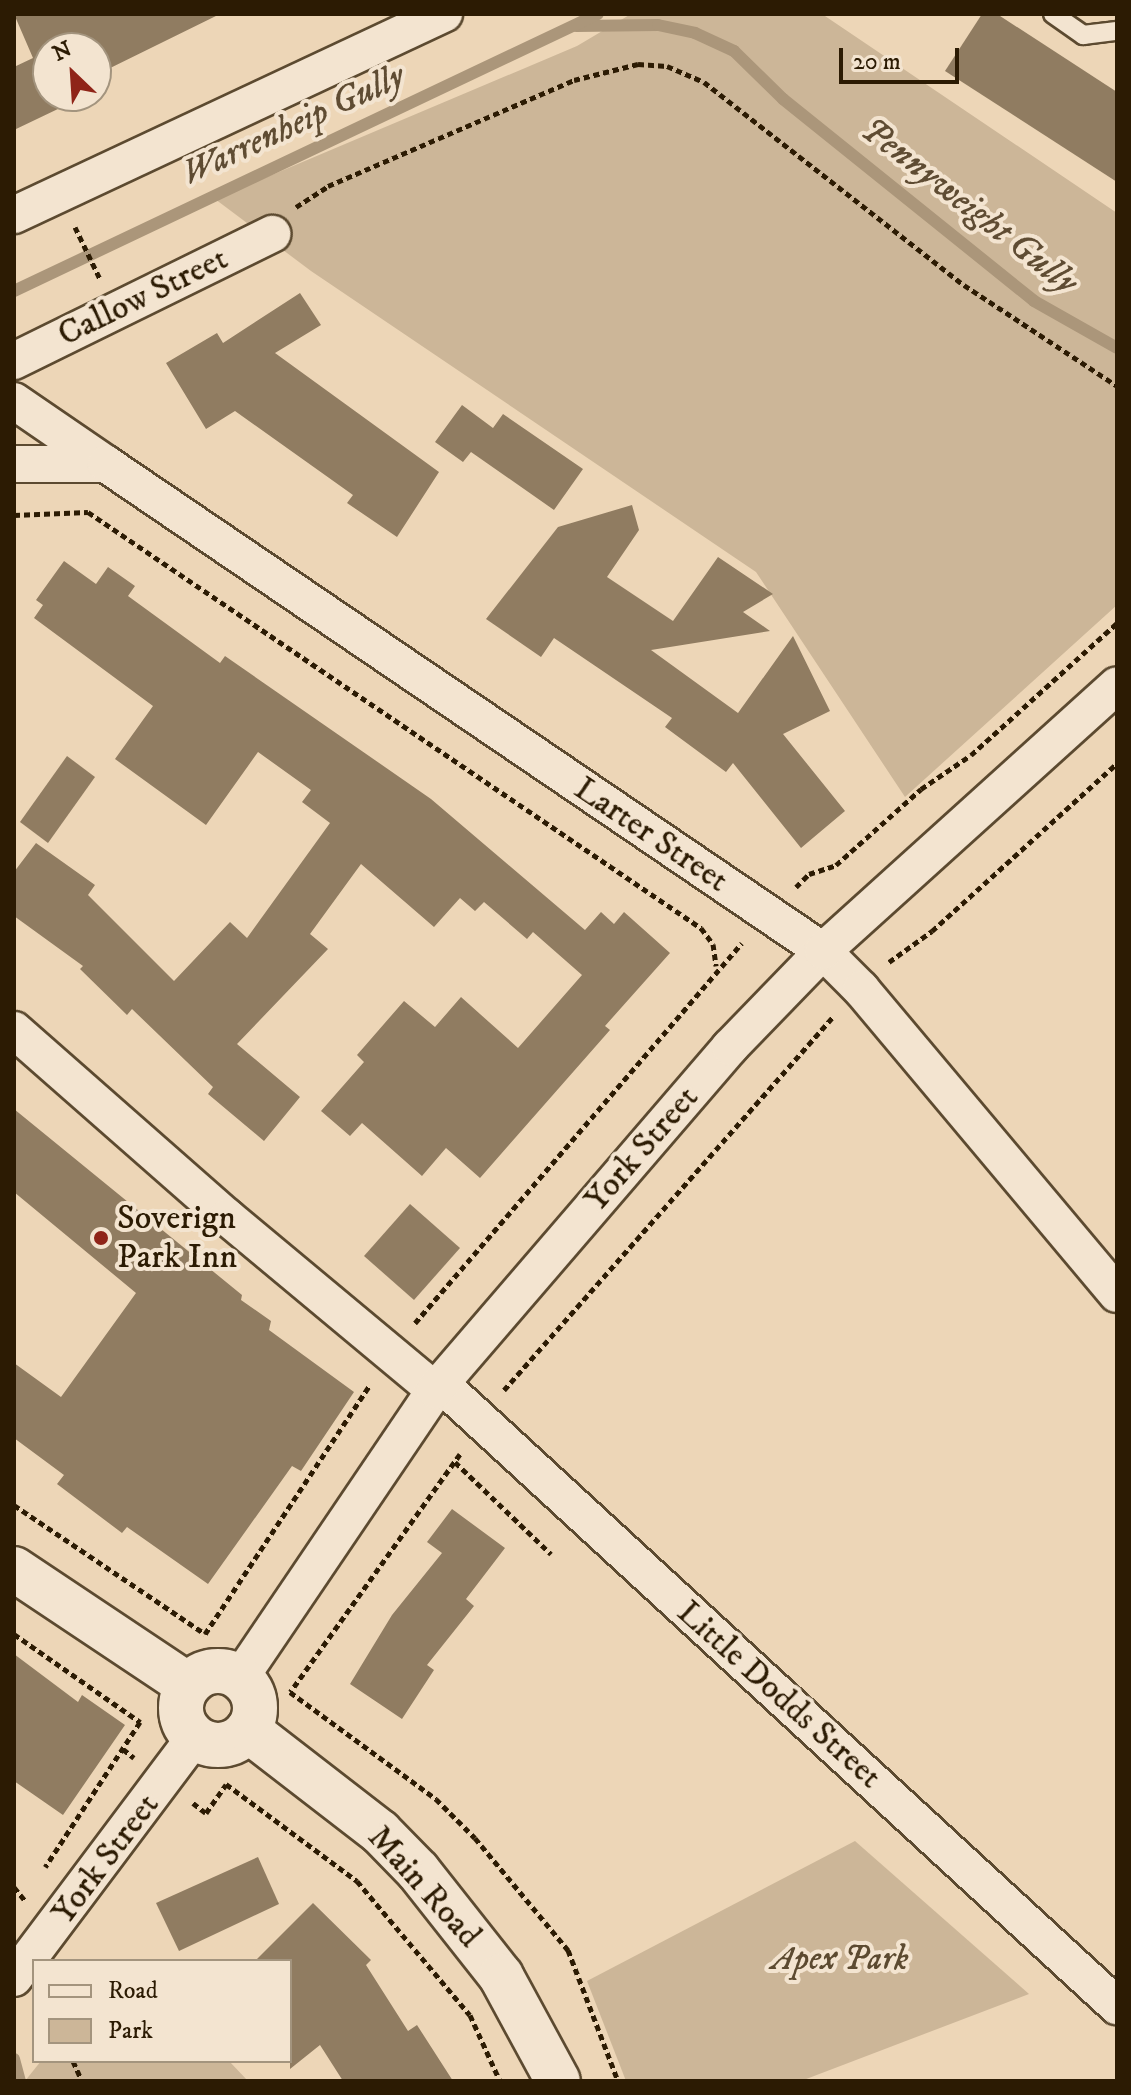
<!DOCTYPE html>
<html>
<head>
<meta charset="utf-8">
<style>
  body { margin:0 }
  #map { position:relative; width:1131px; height:2095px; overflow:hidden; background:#edd6b7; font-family:"IM FELL DW Pica",serif }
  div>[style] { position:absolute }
  .green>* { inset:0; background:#ccb698 }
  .stream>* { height:12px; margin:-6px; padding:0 6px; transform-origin:6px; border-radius:6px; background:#ab967a }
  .building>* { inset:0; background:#907c61 }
  .path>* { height:5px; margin-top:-2.5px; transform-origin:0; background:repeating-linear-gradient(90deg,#2c1b03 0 6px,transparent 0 10px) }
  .roads { filter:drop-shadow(2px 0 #5c4a30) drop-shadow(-2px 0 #5c4a30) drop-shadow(0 2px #5c4a30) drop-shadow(0 -2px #5c4a30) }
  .service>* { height:18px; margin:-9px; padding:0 9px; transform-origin:9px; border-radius:9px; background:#f3e4d0 }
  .minor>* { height:36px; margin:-18px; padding:0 18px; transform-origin:18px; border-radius:18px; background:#f3e4d0 }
  .secondary>* { height:44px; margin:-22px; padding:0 22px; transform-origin:22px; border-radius:22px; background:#f3e4d0 }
  .secondary>.ring { margin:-22px; padding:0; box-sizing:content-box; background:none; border:44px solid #f3e4d0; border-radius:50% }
  .dots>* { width:22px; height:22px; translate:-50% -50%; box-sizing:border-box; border:4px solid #f3e4d0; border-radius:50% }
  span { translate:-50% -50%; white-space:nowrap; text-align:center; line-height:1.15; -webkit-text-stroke:8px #f3e4d0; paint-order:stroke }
  .street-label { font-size:34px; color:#2c1b03 }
  .poi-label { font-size:34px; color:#2c1b03 }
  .left { translate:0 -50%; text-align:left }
  .park-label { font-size:34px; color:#5c4a30; font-style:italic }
  .water-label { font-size:36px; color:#5f4c33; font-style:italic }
  .frame { position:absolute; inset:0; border:16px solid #2c1b03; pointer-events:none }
  .legend { position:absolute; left:32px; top:1959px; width:260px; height:104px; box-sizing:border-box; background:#f3e4d0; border:2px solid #a3947e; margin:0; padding:10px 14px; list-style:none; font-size:24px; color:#2c1b03 }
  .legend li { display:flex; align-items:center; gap:16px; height:40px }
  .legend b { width:40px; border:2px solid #a3947e }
  .north { position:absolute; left:32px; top:32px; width:80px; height:80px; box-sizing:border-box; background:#f3e4d0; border:2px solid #a3947e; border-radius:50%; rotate:335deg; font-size:22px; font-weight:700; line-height:32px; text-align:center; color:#2c1b03 }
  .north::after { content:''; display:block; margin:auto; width:28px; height:36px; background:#8f2418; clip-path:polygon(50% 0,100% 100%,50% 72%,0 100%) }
  .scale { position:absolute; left:839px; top:48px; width:120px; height:36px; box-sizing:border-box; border:4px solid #2c1b03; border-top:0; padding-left:10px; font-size:24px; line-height:28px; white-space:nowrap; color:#2c1b03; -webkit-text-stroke:6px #f3e4d0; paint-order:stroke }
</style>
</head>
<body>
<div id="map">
  <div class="green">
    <i style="clip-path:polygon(631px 14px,822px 14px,1117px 213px,1117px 605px,905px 797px,756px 572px,311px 271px,215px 199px,577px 46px)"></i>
    <i style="clip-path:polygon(855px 1841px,1029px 1994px,801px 2081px,626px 2081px,587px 1981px)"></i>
    <i style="clip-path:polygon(41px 2061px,229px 2061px,248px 2081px,25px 2081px)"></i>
  </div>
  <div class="stream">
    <i style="left:576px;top:26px;width:82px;rotate:-0.7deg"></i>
    <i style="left:658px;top:25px;width:38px;rotate:12deg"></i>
    <i style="left:695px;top:33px;width:43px;rotate:24.8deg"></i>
    <i style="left:734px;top:51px;width:69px;rotate:44.4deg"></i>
    <i style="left:783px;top:99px;width:322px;rotate:38.8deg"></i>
    <i style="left:1034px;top:301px;width:95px;rotate:29.5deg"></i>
    <i style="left:14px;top:291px;width:646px;rotate:-25.38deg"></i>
    <i style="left:14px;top:2059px;width:23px;rotate:75deg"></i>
  </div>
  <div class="building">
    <i style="clip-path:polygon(14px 14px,220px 14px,96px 75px,96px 48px,48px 48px,48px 96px,54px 96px,60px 108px,14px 130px,14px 67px,33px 58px)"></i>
    <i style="clip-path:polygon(982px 14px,997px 14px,1117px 92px,1117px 182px,945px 71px)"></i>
    <i style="clip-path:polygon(300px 293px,321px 325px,275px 353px,439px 472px,397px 537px,347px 503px,353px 495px,235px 411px,206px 429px,166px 363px,217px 333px,223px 343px)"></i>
    <i style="clip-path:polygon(462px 405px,493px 428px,503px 414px,583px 469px,554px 510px,471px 452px,463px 462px,435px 442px)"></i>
    <i style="clip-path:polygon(632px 505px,639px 530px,607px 577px,673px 621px,718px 557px,773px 594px,743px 612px,770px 631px,651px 650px,738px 713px,793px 636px,830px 711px,783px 734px,845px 811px,801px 848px,733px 763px,726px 772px,665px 727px,672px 718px,554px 638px,541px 657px,486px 619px,558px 527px)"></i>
    <i style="clip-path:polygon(64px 561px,96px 584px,108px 567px,135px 586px,128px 596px,220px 663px,225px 656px,431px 799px,585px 930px,601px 912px,614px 924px,624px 912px,670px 953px,605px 1026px,610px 1030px,480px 1178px,446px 1148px,422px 1176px,362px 1123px,350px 1136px,321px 1111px,364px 1062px,357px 1055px,404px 1001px,435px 1027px,461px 997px,518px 1048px,582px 975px,533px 932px,527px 939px,484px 902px,475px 911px,460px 898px,434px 927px,361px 864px,310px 934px,328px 949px,237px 1044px,300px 1097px,264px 1141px,208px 1094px,213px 1087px,132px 1009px,127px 1015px,80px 969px,83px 966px,14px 916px,14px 872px,36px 843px,95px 885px,88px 895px,174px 981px,230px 922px,247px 938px,330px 823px,302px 802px,311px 790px,258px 752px,206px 825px,115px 759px,153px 706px,34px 618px,43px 605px,36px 600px)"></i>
    <i style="clip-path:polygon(67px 756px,95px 777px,48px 843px,20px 822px)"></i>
    <i style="clip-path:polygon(14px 1109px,242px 1295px,241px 1300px,271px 1321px,269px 1330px,354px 1392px,301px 1471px,292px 1466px,208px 1584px,127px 1527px,122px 1533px,57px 1484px,64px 1475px,14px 1438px,14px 1363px,61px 1397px,136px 1293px,14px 1192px)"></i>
    <i style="clip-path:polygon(410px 1204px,460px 1248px,414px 1300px,364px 1256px)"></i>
    <i style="clip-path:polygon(452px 1509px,505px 1548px,466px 1599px,474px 1606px,427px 1665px,434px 1670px,402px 1719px,350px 1684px,392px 1615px,442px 1553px,427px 1542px)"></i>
    <i style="clip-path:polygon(14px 1654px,78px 1702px,82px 1695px,125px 1725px,63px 1815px,14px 1781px)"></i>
    <i style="clip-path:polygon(258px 1857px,279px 1904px,179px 1951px,156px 1903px)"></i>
    <i style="clip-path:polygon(313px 1903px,371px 1960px,366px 1965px,408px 2031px,417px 2025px,453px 2081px,343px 2081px,320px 2045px,290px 2069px,290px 1961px,255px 1961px)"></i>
  </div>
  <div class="path">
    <i style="left:296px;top:207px;width:38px;rotate:-33deg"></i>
    <i style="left:328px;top:186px;width:268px;rotate:-23.3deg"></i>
    <i style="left:574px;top:80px;width:66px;rotate:-14deg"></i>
    <i style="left:638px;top:64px;width:29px;rotate:4deg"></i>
    <i style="left:667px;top:66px;width:40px;rotate:23.4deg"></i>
    <i style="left:704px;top:82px;width:330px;rotate:38deg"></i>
    <i style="left:964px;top:285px;width:183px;rotate:33.4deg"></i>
    <i style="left:75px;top:227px;width:58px;rotate:64.3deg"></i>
    <i style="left:14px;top:515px;width:74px;rotate:-2.3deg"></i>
    <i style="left:88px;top:512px;width:741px;rotate:34.16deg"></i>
    <i style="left:701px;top:928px;width:20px;rotate:53deg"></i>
    <i style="left:713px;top:944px;width:22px;rotate:82deg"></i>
    <i style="left:796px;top:887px;width:18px;rotate:-45deg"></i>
    <i style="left:809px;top:874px;width:28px;rotate:-18deg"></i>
    <i style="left:836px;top:865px;width:114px;rotate:-41.8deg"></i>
    <i style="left:921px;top:789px;width:60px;rotate:-34.2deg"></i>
    <i style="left:971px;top:755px;width:197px;rotate:-42.1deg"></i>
    <i style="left:889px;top:962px;width:53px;rotate:-35.8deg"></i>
    <i style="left:932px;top:931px;width:250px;rotate:-42.2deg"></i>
    <i style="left:415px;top:1323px;width:501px;rotate:-49.29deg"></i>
    <i style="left:504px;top:1390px;width:497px;rotate:-48.6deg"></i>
    <i style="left:460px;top:1454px;width:292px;rotate:125.5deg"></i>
    <i style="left:290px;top:1692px;width:181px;rotate:36.2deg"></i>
    <i style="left:436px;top:1799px;width:55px;rotate:45deg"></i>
    <i style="left:475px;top:1838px;width:146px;rotate:50.3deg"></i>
    <i style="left:568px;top:1950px;width:140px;rotate:69.1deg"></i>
    <i style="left:455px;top:1462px;width:133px;rotate:43.8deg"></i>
    <i style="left:14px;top:1505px;width:230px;rotate:34deg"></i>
    <i style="left:205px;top:1634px;width:297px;rotate:-56.5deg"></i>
    <i style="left:14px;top:1634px;width:154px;rotate:34.9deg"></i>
    <i style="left:140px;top:1722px;width:173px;rotate:123.2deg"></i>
    <i style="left:123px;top:1749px;width:14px;rotate:39deg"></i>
    <i style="left:193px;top:1803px;width:16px;rotate:38deg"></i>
    <i style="left:206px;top:1813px;width:35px;rotate:-55deg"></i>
    <i style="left:226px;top:1784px;width:163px;rotate:36.5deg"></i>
    <i style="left:357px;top:1881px;width:175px;rotate:49.9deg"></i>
    <i style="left:470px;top:2015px;width:72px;rotate:65.6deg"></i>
    <i style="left:14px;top:1887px;width:19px;rotate:51deg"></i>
    <i style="left:73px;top:2061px;width:22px;rotate:66deg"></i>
  </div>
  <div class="roads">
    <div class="service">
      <i style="left:1053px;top:14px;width:37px;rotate:35deg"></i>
      <i style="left:1083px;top:35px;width:34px;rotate:-7deg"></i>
    </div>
    <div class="minor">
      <i style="left:14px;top:215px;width:475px;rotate:-25.1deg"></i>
      <i style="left:14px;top:361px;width:288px;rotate:-26.2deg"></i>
      <i style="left:14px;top:401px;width:112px;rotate:34.4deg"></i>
      <i style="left:14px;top:464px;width:92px"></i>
      <i style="left:106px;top:464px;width:867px;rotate:34.19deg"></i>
      <i style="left:823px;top:951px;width:54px;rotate:45deg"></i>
      <i style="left:861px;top:989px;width:398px;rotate:50deg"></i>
      <i style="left:14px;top:1030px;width:283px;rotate:41.3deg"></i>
      <i style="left:227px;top:1217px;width:271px;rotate:39.8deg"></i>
      <i style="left:441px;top:1384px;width:919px;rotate:42.62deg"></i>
      <i style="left:240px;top:1678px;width:348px;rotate:-55.9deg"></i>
      <i style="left:435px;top:1390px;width:452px;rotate:-49.3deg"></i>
      <i style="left:730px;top:1047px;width:134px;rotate:-45.9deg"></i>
      <i style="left:823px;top:951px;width:396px;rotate:-42.1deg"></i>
      <i style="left:14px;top:1978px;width:301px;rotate:-53.1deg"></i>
    </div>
    <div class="secondary">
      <i style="left:14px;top:1569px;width:209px;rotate:33.7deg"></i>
      <i class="ring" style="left:181px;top:1671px;width:30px;height:30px"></i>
      <i style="left:248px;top:1730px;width:167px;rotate:37.7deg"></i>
      <i style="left:380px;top:1832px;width:54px;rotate:45.7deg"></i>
      <i style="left:418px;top:1871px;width:134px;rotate:51.7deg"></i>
      <i style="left:501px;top:1976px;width:119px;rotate:61.5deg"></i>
    </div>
  </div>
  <div class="dots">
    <i style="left:101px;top:1238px;background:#8f2418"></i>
  </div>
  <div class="street-label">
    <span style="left:143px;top:297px;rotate:-26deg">Callow Street</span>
    <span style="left:651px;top:835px;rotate:34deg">Larter Street</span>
    <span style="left:642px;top:1149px;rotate:-49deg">York Street</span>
    <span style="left:779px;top:1695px;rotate:42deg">Little Dodds Street</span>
    <span style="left:106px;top:1859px;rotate:-53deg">York Street</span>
    <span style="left:424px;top:1887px;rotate:48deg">Main Road</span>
  </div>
  <div class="poi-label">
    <span class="left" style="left:117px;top:1238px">Soverign<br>Park Inn</span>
  </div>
  <div class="park-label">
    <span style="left:840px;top:1960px">Apex Park</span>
  </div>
  <div class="water-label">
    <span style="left:293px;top:125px;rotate:-25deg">Warrenheip Gully</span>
    <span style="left:969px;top:206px;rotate:38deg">Pennyweight Gully</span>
  </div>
  <div class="frame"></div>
  <ul class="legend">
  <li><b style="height:10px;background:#f3e4d0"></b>Road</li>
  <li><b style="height:22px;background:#ccb698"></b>Park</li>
  </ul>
  <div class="north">N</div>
  <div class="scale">20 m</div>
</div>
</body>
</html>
